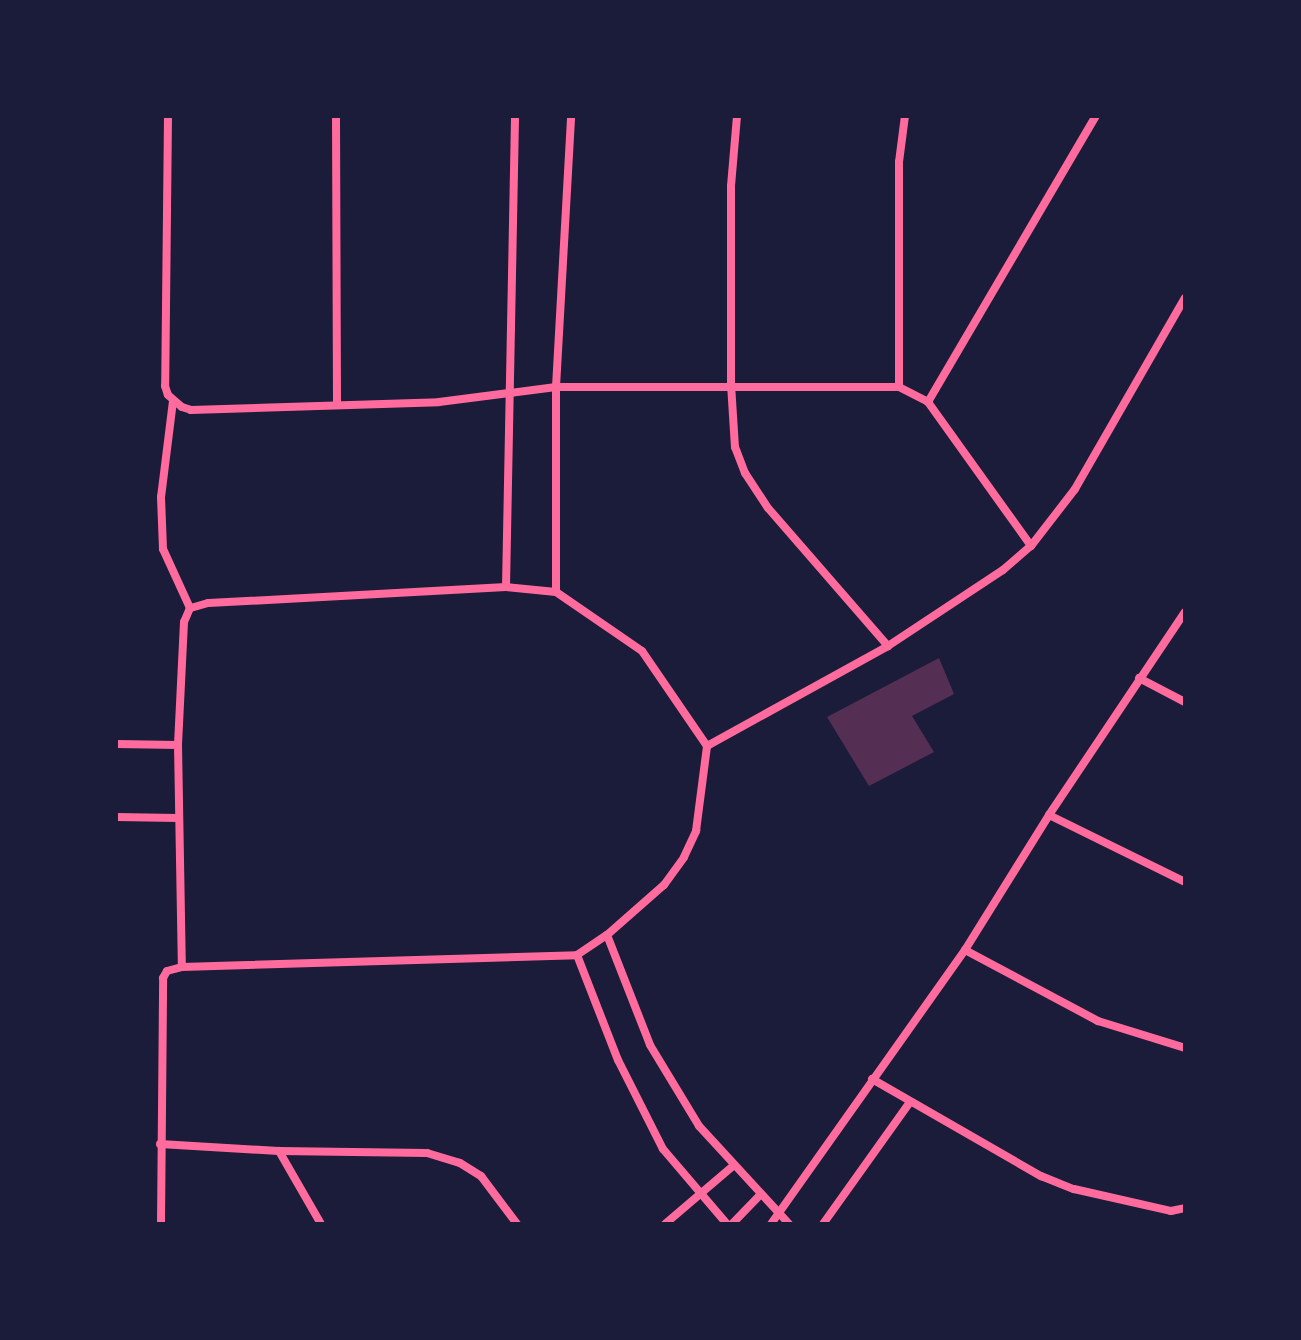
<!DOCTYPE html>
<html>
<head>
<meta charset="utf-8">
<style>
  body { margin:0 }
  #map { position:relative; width:1301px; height:1340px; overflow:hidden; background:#1b1b3a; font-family:"IBM Plex Sans",sans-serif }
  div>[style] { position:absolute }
  .building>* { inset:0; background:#542f53 }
  .minor>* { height:8px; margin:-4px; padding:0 4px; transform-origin:4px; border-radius:4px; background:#ff6b9d }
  span { translate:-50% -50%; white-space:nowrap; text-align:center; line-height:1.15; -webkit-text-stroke:8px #1b1b3a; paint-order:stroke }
  .frame { position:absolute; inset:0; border:118px solid #1b1b3a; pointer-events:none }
</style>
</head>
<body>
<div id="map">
  <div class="building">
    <i style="clip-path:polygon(939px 658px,954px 694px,912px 716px,934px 752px,869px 786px,827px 717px)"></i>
  </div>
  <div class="minor">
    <i style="left:168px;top:116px;width:270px;rotate:90.6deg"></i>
    <i style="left:165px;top:386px;width:9px;rotate:72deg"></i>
    <i style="left:168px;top:395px;width:18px;rotate:41deg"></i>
    <i style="left:182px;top:407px;width:9px;rotate:18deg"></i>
    <i style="left:191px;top:410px;width:248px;rotate:-1.8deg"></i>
    <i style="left:439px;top:402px;width:118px;rotate:-7.3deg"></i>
    <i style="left:556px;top:387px;width:343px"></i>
    <i style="left:899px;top:387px;width:33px;rotate:27deg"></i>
    <i style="left:928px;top:402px;width:177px;rotate:54.4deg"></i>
    <i style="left:336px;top:116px;width:288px;rotate:89.8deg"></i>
    <i style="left:737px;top:116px;width:70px;rotate:94.9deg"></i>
    <i style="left:731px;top:186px;width:198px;rotate:90deg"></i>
    <i style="left:731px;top:384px;width:63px;rotate:86.4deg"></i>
    <i style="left:735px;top:447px;width:28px;rotate:69deg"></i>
    <i style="left:745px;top:473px;width:42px;rotate:56.7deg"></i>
    <i style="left:768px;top:508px;width:183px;rotate:49deg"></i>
    <i style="left:899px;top:387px;width:225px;rotate:-90deg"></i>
    <i style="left:899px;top:162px;width:46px;rotate:-82.6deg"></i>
    <i style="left:173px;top:401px;width:97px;rotate:97.1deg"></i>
    <i style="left:161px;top:497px;width:52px;rotate:87.8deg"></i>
    <i style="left:163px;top:549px;width:65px;rotate:65.4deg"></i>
    <i style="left:928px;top:402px;width:332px;rotate:-59.6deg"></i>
    <i style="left:506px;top:587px;width:471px;rotate:-88.9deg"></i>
    <i style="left:556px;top:592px;width:205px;rotate:-90deg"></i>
    <i style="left:556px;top:387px;width:271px;rotate:-86.8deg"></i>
    <i style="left:1139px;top:678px;width:52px;rotate:27.6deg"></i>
    <i style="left:116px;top:744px;width:62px;rotate:0.9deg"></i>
    <i style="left:707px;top:746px;width:207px;rotate:-28.9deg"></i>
    <i style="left:888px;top:646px;width:138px;rotate:-33.5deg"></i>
    <i style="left:1003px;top:570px;width:37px;rotate:-41deg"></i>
    <i style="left:1031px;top:546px;width:72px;rotate:-52.3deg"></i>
    <i style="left:1075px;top:489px;width:220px;rotate:-60.1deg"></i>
    <i style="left:1049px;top:815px;width:152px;rotate:26.2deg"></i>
    <i style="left:116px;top:817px;width:62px;rotate:0.9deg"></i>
    <i style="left:607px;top:935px;width:118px;rotate:68.6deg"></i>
    <i style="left:650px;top:1045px;width:95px;rotate:58.8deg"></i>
    <i style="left:699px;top:1126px;width:133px;rotate:47.4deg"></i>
    <i style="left:965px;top:950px;width:151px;rotate:28.1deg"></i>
    <i style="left:1098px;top:1021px;width:91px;rotate:17.2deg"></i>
    <i style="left:577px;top:955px;width:113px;rotate:68.7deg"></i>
    <i style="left:618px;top:1060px;width:100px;rotate:63.2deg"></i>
    <i style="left:663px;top:1149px;width:99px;rotate:49.5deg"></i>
    <i style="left:872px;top:1079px;width:195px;rotate:29.9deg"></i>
    <i style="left:1041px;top:1176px;width:35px;rotate:22deg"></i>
    <i style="left:1074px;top:1189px;width:99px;rotate:12.8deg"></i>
    <i style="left:1171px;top:1211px;width:14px;rotate:-12deg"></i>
    <i style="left:160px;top:1144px;width:119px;rotate:3.4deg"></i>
    <i style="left:279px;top:1151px;width:148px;rotate:0.8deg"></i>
    <i style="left:427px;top:1153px;width:34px;rotate:17deg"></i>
    <i style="left:460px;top:1163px;width:25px;rotate:32deg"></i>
    <i style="left:481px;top:1176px;width:60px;rotate:53.1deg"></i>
    <i style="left:279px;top:1151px;width:84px;rotate:60.1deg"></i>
    <i style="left:161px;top:1224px;width:246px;rotate:-89.5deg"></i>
    <i style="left:163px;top:978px;width:8px;rotate:-60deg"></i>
    <i style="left:167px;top:971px;width:16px;rotate:-15deg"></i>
    <i style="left:182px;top:967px;width:395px;rotate:-1.7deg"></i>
    <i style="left:577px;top:955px;width:36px;rotate:-34deg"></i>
    <i style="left:607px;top:935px;width:76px;rotate:-41.3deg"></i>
    <i style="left:664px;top:885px;width:34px;rotate:-54deg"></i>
    <i style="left:684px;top:857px;width:29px;rotate:-65deg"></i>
    <i style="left:696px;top:831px;width:86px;rotate:-82.6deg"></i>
    <i style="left:707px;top:746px;width:115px;rotate:-124.4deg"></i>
    <i style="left:642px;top:651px;width:104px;rotate:-145.5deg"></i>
    <i style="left:556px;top:592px;width:50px;rotate:-174.3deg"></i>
    <i style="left:506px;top:587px;width:298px;rotate:176.9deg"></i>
    <i style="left:208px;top:603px;width:19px;rotate:164deg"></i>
    <i style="left:190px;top:608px;width:15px;rotate:113deg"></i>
    <i style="left:184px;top:622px;width:123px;rotate:92.8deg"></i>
    <i style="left:178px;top:745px;width:222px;rotate:89deg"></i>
    <i style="left:665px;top:1224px;width:89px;rotate:-40.5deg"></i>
    <i style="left:732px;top:1224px;width:40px;rotate:-46deg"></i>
    <i style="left:771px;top:1224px;width:336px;rotate:-54.7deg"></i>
    <i style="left:965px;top:950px;width:159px;rotate:-58.1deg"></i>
    <i style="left:1049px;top:815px;width:244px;rotate:-56.2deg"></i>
    <i style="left:823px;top:1224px;width:150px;rotate:-54.5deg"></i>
  </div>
  <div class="frame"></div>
</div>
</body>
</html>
